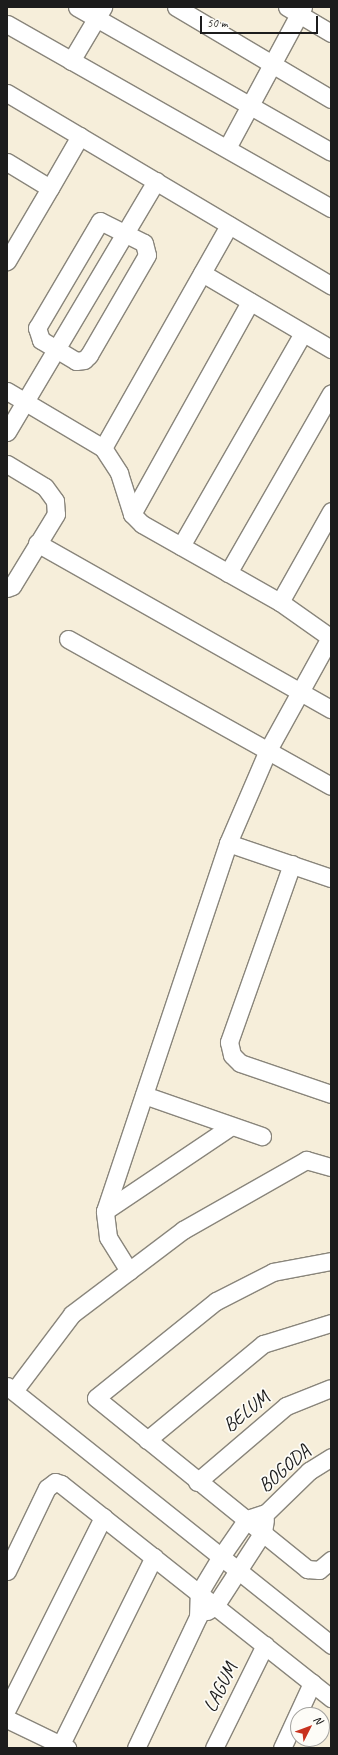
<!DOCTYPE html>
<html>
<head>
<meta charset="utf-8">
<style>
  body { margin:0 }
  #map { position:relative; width:338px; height:1755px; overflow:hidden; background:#f6eeda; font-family:Caveat,sans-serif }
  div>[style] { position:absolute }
  .roads { filter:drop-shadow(1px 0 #89857b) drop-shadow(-1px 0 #89857b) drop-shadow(0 1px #89857b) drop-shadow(0 -1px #89857b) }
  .street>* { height:17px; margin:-8.5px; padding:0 8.5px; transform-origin:8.5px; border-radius:8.5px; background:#fff }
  span { translate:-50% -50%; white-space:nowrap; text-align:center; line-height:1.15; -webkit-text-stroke:3.5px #fdfcf7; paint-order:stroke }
  .street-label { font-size:20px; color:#1c1c1c }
  .frame { position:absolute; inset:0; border:8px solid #1c1c1c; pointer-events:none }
  .north { position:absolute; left:290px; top:1707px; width:40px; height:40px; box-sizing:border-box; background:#fdfcf7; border:1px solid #a3a29f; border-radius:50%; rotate:48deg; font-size:11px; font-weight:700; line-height:16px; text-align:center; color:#1c1c1c }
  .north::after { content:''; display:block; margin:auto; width:14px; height:18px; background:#c8321e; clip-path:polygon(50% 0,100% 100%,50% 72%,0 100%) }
  .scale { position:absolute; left:200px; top:16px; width:118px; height:18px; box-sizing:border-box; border:2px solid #1c1c1c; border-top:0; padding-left:5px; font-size:12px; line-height:14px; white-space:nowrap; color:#1c1c1c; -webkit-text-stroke:3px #fdfcf7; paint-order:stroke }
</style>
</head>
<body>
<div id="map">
  <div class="roads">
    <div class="street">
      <i style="left:77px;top:7px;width:292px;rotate:29.7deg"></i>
      <i style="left:176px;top:7px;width:180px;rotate:30.7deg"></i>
      <i style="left:287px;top:7px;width:51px;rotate:30.6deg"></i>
      <i style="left:7px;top:24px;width:373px;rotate:29.6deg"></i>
      <i style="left:71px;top:61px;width:63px;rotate:-59.3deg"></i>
      <i style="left:7px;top:93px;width:377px;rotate:30.7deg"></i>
      <i style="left:227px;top:148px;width:160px;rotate:-61.7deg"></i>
      <i style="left:7px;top:162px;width:50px;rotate:31.2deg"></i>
      <i style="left:50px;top:188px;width:85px;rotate:120.5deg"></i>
      <i style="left:50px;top:188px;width:60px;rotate:-60deg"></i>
      <i style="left:100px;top:221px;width:49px;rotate:26.6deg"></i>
      <i style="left:144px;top:243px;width:12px;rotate:76deg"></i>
      <i style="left:147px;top:255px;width:116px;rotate:120.1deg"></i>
      <i style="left:89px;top:355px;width:7px;rotate:135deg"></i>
      <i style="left:84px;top:360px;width:8px;rotate:173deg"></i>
      <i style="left:76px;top:361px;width:41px;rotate:-149deg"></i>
      <i style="left:41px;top:340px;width:13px;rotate:-108deg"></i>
      <i style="left:37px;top:328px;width:124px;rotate:-59.5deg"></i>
      <i style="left:202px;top:273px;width:150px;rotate:30.5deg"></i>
      <i style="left:7px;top:391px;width:112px;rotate:30.7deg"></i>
      <i style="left:103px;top:448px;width:30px;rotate:57deg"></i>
      <i style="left:119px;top:473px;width:43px;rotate:72.4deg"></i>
      <i style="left:132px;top:514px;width:14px;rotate:45deg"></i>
      <i style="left:142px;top:524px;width:159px;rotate:29.5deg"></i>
      <i style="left:280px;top:602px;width:62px;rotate:35.2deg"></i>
      <i style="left:7px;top:432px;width:292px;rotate:-59.3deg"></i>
      <i style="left:103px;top:448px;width:256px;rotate:-60.5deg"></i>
      <i style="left:7px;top:464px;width:44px;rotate:31.2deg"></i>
      <i style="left:45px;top:487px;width:17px;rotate:54deg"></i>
      <i style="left:55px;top:501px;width:13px;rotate:86deg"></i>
      <i style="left:56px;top:514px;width:84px;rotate:121.4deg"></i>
      <i style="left:12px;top:586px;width:5px;rotate:158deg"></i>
      <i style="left:132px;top:514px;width:243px;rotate:-60.9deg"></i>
      <i style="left:37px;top:543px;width:338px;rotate:29.5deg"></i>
      <i style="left:181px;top:546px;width:245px;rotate:-60.2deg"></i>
      <i style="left:228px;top:573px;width:207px;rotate:-60.2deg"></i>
      <i style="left:280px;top:602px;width:104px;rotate:-60.7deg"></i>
      <i style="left:68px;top:639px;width:301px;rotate:29.2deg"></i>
      <i style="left:228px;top:843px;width:109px;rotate:18.8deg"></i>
      <i style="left:292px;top:864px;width:189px;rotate:109.5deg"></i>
      <i style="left:229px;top:1042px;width:13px;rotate:77deg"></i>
      <i style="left:232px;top:1055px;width:11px;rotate:45deg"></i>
      <i style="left:240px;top:1063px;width:96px;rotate:18.8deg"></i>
      <i style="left:144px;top:1095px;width:125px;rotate:19.2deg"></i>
      <i style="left:105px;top:1211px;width:151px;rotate:-33.9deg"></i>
      <i style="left:331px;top:1261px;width:59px;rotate:169.3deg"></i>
      <i style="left:273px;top:1272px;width:64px;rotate:153deg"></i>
      <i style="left:216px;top:1301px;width:154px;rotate:141.1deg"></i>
      <i style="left:96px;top:1398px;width:272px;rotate:39deg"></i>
      <i style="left:307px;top:1569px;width:12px;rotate:5deg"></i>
      <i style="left:319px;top:1570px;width:16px;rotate:-40deg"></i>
      <i style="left:129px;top:1271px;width:40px;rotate:-122deg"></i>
      <i style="left:108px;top:1237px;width:26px;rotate:-97deg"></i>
      <i style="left:105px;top:1211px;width:388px;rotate:-71.5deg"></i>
      <i style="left:228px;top:843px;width:101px;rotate:-66.7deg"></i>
      <i style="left:268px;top:750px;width:130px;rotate:-61.1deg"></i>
      <i style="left:7px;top:1386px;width:415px;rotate:38.6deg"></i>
      <i style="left:14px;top:1391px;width:96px;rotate:-53deg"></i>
      <i style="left:72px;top:1314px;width:139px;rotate:-37.1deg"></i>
      <i style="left:183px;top:1230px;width:142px;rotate:-29.6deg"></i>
      <i style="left:306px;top:1160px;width:26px;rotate:16deg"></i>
      <i style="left:147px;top:1440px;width:151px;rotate:-39.6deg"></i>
      <i style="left:263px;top:1344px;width:71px;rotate:-17.2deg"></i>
      <i style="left:197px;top:1482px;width:117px;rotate:-40.5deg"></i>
      <i style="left:286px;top:1406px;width:48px;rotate:-21.8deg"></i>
      <i style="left:7px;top:1571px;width:92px;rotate:-64.3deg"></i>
      <i style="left:47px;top:1488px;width:10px;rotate:-37deg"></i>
      <i style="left:55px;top:1482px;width:6px;rotate:18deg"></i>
      <i style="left:61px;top:1484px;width:345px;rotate:38.4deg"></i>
      <i style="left:207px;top:1611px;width:9px;rotate:-32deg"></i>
      <i style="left:215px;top:1606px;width:88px;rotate:-57deg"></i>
      <i style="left:263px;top:1532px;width:12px;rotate:-81deg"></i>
      <i style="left:7px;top:1709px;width:215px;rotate:-63.4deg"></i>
      <i style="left:7px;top:1719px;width:67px;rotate:25.8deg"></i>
      <i style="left:61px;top:1744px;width:209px;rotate:-63.6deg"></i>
      <i style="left:136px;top:1748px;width:145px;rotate:-64.7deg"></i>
      <i style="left:198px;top:1617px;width:24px;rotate:-88deg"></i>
      <i style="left:199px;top:1593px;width:41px;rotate:-59deg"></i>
      <i style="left:220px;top:1558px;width:47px;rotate:-55.3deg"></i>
      <i style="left:247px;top:1519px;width:20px;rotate:-18deg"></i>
      <i style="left:266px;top:1513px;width:60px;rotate:-44.3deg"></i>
      <i style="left:309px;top:1471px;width:26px;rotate:-32deg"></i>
      <i style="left:214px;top:1748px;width:115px;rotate:-63.7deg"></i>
      <i style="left:282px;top:1748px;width:72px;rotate:-65.2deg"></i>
    </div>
  </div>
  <div class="street-label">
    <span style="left:246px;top:1411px;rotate:-39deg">BELUM</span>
    <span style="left:284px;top:1468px;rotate:-41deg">BOGODA</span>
    <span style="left:220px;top:1687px;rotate:-64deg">LAGUM</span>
  </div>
  <div class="frame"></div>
  <div class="north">N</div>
  <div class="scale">50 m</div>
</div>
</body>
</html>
